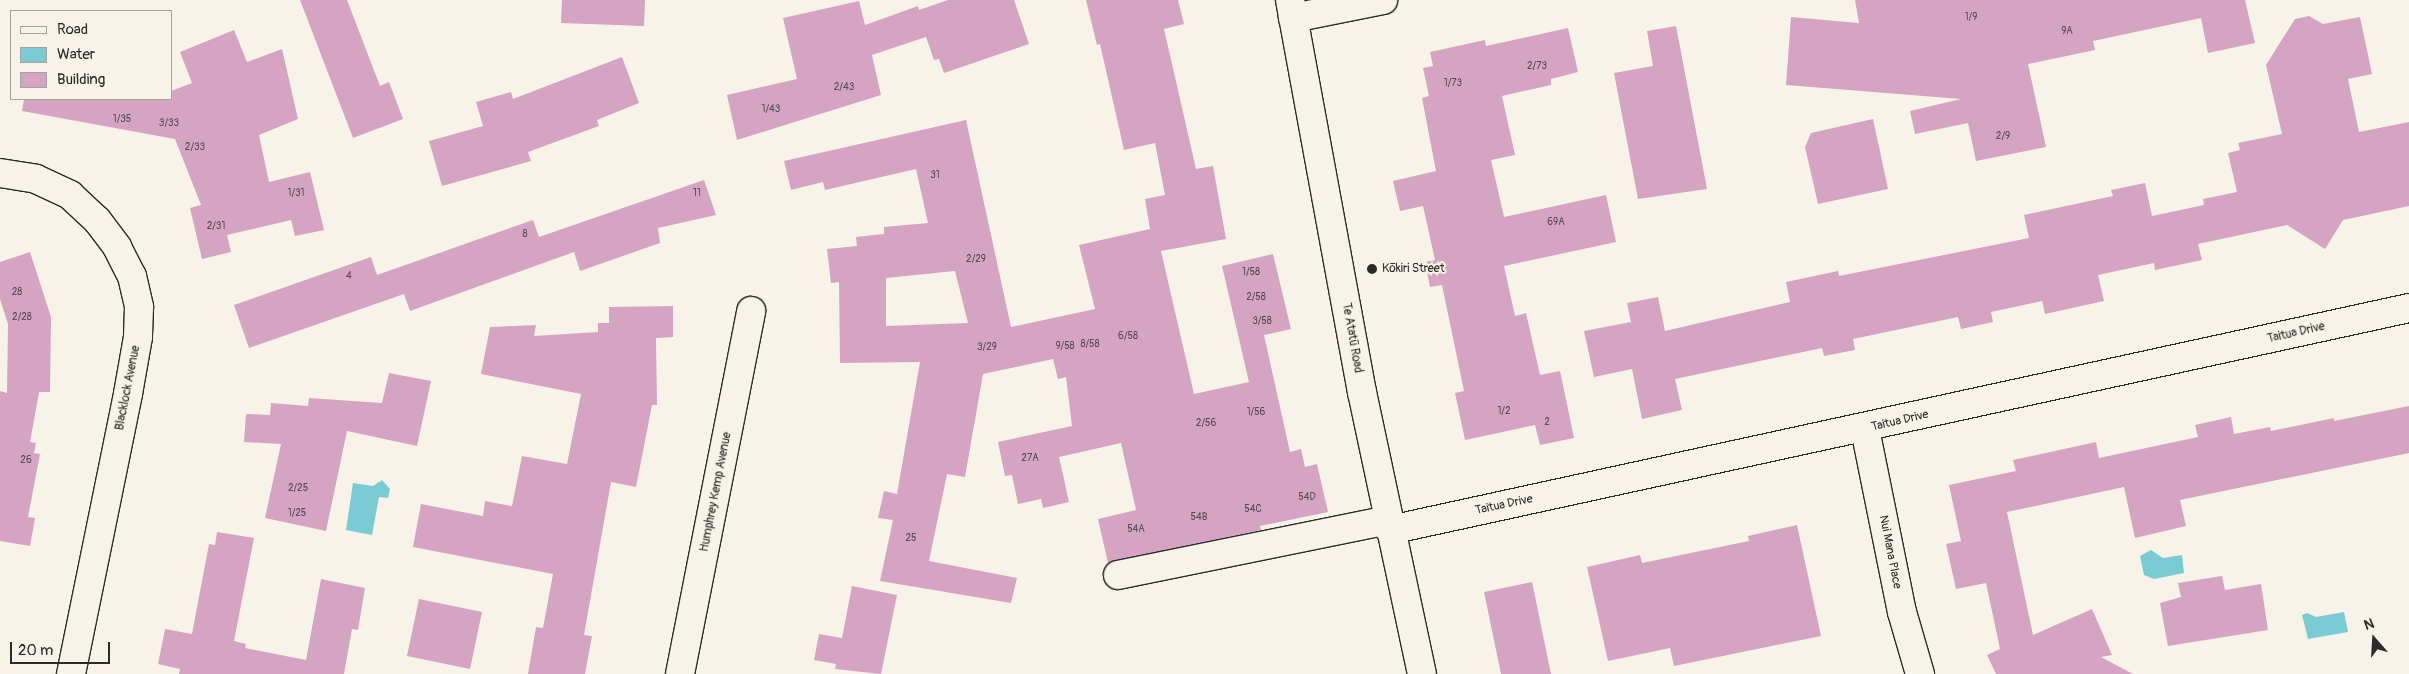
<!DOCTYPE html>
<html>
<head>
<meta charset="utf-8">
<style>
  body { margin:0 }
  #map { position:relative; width:2409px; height:674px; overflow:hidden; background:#f7f3e8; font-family:Pangolin,sans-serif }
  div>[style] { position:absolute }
  .water>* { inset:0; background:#7bcbd5 }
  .building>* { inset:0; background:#d5a4c2 }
  .roads { filter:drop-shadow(1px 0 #2b2b2b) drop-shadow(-1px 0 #2b2b2b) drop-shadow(0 1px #2b2b2b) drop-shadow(0 -1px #2b2b2b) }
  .street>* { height:28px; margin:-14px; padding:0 14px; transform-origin:14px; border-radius:14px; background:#f7f3e8 }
  .secondary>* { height:28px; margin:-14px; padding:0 14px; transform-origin:14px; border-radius:14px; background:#f7f3e8 }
  .dots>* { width:14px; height:14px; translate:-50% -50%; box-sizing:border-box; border:2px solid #f7f3e8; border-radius:50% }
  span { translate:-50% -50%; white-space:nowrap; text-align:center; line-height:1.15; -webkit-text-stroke:4px #f7f3e8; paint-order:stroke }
  .number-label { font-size:10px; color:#564951 }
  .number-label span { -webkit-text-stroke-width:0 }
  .poi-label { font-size:12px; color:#2b2b2b }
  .left { translate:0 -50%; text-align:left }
  .street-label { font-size:12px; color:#2b2b2b }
  .legend { position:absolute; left:10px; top:10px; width:162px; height:90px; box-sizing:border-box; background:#f7f3e8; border:1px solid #a5a39c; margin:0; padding:6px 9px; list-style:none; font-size:15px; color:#2b2b2b }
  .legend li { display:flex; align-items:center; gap:10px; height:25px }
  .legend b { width:25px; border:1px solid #a5a39c }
  .north { position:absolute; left:2349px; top:614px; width:50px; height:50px; -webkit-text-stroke:4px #f7f3e8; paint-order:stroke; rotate:341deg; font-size:14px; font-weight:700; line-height:20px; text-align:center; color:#2b2b2b }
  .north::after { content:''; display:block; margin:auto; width:18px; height:22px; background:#2b2b2b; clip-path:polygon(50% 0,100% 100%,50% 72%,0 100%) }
  .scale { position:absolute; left:10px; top:642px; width:100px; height:22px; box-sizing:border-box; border:2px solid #2b2b2b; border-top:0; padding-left:6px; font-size:15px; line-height:18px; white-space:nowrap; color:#2b2b2b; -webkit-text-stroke:4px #f7f3e8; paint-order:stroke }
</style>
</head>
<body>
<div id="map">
  <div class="water">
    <i style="clip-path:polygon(382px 480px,390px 489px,388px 498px,379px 497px,372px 535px,346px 530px,353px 483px,373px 486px)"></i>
    <i style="clip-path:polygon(2151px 550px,2163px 558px,2182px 555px,2184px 573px,2154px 579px,2144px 575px,2140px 556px)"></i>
    <i style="clip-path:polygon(2344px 612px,2348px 632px,2308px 639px,2302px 615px,2307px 613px,2316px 617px)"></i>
  </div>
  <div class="building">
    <i style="clip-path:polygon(300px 0,347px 0,380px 86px,389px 82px,403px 119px,353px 138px)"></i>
    <i style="clip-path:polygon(562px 0,645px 0,644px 26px,561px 23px)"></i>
    <i style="clip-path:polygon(948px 0,1014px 0,1029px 44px,944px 73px,939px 59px,934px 60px,926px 37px,872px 55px,881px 95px,737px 140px,727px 95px,797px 79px,783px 18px,859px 1px,865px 25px,918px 6px,919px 10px)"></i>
    <i style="clip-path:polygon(evenodd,1086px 0,1178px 0,1184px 24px,1164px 29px,1196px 169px,1213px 166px,1226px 239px,1161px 251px,1194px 394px,1249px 382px,1222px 266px,1273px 254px,1291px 329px,1264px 335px,1290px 452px,1301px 449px,1305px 467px,1317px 464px,1328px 512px,1260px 526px,1261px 530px,1108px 563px,1098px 519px,1136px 510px,1121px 443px,1059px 457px,1069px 502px,1043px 508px,1041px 499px,1018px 504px,1012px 475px,1005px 476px,998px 442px,1072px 426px,1066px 377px,1058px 379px,1053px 359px,983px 374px,965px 477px,947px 474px,929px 561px,1017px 578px,1011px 603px,880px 581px,893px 520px,878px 518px,884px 491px,897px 494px,920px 362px,840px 363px,839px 282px,831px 283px,827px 249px,857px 246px,856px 237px,884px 234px,884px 227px,928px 223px,916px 169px,825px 190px,823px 182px,791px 190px,784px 161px,966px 120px,1011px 327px,1095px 309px,1079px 245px,1150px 229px,1145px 199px,1165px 195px,1155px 143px,1124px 150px,1100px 44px,1097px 45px,1086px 0,955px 271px,968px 323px,886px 326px,886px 278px,955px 271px)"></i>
    <i style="clip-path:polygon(1855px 0,2245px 0,2255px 43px,2208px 53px,2201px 18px,2093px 41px,2095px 50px,2028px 64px,2046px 147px,1976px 161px,1968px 123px,1915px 134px,1910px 111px,1961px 99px,1786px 85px,1791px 17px,1859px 23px)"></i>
    <i style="clip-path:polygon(2309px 16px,2323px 24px,2360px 17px,2372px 74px,2348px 79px,2359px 132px,2409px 122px,2409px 206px,2343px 220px,2325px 249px,2287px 225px,2198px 244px,2202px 260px,2155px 270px,2154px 263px,2098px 275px,2104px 301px,2045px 314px,2042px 301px,1991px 312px,1993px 322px,1961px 329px,1958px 317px,1853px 339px,1855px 350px,1824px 356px,1822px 348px,1675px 379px,1682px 410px,1642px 419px,1632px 369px,1594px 377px,1584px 331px,1631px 322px,1627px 303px,1658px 297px,1665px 331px,1790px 302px,1786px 282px,1838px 271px,1839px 276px,2029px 238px,2024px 215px,2113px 196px,2111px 190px,2145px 183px,2152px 216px,2204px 205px,2203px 199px,2237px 192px,2228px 153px,2240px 150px,2238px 143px,2282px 134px,2266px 65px,2295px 19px)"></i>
    <i style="clip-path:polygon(1676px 26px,1707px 189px,1638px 199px,1614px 73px,1653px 66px,1647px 31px)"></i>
    <i style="clip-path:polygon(1568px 28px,1578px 72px,1551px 79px,1551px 85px,1502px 96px,1515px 155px,1491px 160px,1504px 217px,1606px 195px,1616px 242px,1504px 266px,1515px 316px,1526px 313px,1540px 375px,1560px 371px,1574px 438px,1540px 445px,1535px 425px,1465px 440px,1455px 393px,1464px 391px,1442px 285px,1430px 287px,1425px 262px,1435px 260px,1423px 206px,1400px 211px,1393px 181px,1436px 171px,1422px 98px,1429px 96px,1423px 68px,1433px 66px,1430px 52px,1485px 40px,1486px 46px)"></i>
    <i style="clip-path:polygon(234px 30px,247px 62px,282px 49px,298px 119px,259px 135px,269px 182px,310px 172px,324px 230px,295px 236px,291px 220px,227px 235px,231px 252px,202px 259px,190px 208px,201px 205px,175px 139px,22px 111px,24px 99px,171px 99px,171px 91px,192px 83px,180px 52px)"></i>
    <i style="clip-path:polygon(622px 57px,639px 103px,597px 120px,599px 126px,528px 152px,531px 161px,442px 186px,429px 141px,483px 126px,476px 102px,511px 92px,513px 99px)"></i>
    <i style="clip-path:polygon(1873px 119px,1888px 189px,1818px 204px,1805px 147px,1811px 133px)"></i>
    <i style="clip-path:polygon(704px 180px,716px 215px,658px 228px,660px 243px,580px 271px,574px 252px,410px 311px,404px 294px,249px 348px,234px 305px,371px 257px,377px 275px,533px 220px,539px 237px)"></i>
    <i style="clip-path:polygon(30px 252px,51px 317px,50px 392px,39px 392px,30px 442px,36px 443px,34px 453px,40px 454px,28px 517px,35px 518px,30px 546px,0 541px,0 391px,7px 393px,8px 324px,0 299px,0 262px)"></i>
    <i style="clip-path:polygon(673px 306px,673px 337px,656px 338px,657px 405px,652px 405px,636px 487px,611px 482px,584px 635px,592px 636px,585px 674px,528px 674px,536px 627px,543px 628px,553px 574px,413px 547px,421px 504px,483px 516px,485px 501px,512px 506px,522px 456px,567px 464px,581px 394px,481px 374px,490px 327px,536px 325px,534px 336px,598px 332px,598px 323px,609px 323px,609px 307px)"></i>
    <i style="clip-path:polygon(389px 373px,431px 381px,417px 446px,347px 431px,326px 531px,265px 518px,281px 444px,244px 442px,246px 414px,270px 415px,271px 403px,308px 406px,309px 398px,382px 403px)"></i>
    <i style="clip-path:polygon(2409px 406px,2409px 453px,2180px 500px,2186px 526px,2135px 538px,2124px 487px,2007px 512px,2033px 635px,2092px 609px,2112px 655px,2101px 657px,2133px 674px,1996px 674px,1987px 655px,2000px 649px,1986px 583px,1956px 589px,1946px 544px,1961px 541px,1949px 485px,2016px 471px,2013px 460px,2096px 442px,2099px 458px,2198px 437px,2195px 425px,2231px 417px,2234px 434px,2270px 427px,2271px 431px,2334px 418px,2334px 421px)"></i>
    <i style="clip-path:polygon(1797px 525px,1821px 636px,1674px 666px,1670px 648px,1608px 661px,1587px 567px,1640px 555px,1642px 563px,1749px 541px,1748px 536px)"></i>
    <i style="clip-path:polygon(217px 532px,254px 538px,234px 641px,246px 644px,245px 648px,306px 660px,321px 579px,365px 588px,358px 630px,352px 629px,344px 674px,179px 674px,180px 669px,158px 664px,165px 629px,192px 634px,209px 544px,215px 545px)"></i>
    <i style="clip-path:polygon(2222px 576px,2225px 590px,2261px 584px,2268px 630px,2168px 646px,2160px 603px,2181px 597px,2178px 583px)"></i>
    <i style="clip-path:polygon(1532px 582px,1551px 674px,1501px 674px,1484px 592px)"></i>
    <i style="clip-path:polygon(852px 586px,897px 595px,881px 674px,835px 669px,836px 664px,814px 660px,819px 634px,842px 638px)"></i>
    <i style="clip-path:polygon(419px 599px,482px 612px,470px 669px,407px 656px)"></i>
  </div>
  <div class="roads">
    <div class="street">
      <i style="left:1293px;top:18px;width:92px;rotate:-11.3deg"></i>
      <i style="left:0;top:173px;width:36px;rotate:9deg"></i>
      <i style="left:36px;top:179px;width:38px;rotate:25deg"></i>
      <i style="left:70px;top:195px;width:37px;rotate:43deg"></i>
      <i style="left:97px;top:220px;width:34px;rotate:53deg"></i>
      <i style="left:117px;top:247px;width:33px;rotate:63deg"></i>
      <i style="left:132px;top:276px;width:32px;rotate:77deg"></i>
      <i style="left:139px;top:307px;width:30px;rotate:92deg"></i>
      <i style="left:138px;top:337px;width:58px;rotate:100deg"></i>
      <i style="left:128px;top:394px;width:286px;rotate:101.5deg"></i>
      <i style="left:1865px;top:429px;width:187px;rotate:78.6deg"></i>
      <i style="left:1902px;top:612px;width:65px;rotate:73.8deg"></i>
      <i style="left:1390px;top:530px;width:1043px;rotate:-12.29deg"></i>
      <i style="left:1118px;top:575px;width:276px;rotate:-11.5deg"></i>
      <i style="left:680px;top:674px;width:370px;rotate:-78.9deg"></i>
    </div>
    <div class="secondary">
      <i style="left:1290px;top:0;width:399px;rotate:79.6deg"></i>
      <i style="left:1362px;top:392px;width:288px;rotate:78deg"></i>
    </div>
  </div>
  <div class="dots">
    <i style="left:1372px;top:269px;background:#2b2b2b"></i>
  </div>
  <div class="number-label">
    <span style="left:1971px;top:18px">1/9</span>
    <span style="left:2067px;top:32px">9A</span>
    <span style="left:1537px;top:67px">2/73</span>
    <span style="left:1453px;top:84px">1/73</span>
    <span style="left:844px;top:88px">2/43</span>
    <span style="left:771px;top:110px">1/43</span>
    <span style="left:122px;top:120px">1/35</span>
    <span style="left:169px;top:124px">3/33</span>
    <span style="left:2003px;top:137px">2/9</span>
    <span style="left:195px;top:148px">2/33</span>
    <span style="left:935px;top:176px">31</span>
    <span style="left:296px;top:194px">1/31</span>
    <span style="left:697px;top:194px">11</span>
    <span style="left:1556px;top:223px">69A</span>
    <span style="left:216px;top:227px">2/31</span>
    <span style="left:525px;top:235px">8</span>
    <span style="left:976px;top:260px">2/29</span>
    <span style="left:1251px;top:273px">1/58</span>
    <span style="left:349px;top:277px">4</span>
    <span style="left:17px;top:293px">28</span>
    <span style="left:1256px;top:298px">2/58</span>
    <span style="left:22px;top:318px">2/28</span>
    <span style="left:1262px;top:322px">3/58</span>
    <span style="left:1128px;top:337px">6/58</span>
    <span style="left:1090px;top:345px">8/58</span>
    <span style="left:1065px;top:347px">9/58</span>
    <span style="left:987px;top:348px">3/29</span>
    <span style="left:1504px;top:412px">1/2</span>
    <span style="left:1256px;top:413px">1/56</span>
    <span style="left:1547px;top:423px">2</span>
    <span style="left:1206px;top:424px">2/56</span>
    <span style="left:1030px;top:459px">27A</span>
    <span style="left:26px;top:461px">26</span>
    <span style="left:298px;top:489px">2/25</span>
    <span style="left:1307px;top:498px">54D</span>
    <span style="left:1253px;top:510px">54C</span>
    <span style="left:297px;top:514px">1/25</span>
    <span style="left:1199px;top:518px">54B</span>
    <span style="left:1136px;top:530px">54A</span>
    <span style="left:911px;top:539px">25</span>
  </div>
  <div class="poi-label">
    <span class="left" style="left:1382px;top:269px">Kōkiri Street</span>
  </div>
  <div class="street-label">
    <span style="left:2296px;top:333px;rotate:-13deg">Taitua Drive</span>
    <span style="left:1352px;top:338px;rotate:80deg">Te Atatū Road</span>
    <span style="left:128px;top:388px;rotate:-79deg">Blacklock Avenue</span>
    <span style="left:1900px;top:421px;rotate:-13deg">Taitua Drive</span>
    <span style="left:716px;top:492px;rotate:-79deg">Humphrey Kemp Avenue</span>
    <span style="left:1504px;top:505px;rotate:-12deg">Taitua Drive</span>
    <span style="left:1890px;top:552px;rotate:79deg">Nui Mana Place</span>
  </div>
  <ul class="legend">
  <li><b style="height:6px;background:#f7f3e8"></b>Road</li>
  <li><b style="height:14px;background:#7bcbd5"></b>Water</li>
  <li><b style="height:14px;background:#d5a4c2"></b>Building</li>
  </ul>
  <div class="north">N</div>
  <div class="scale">20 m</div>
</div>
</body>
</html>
